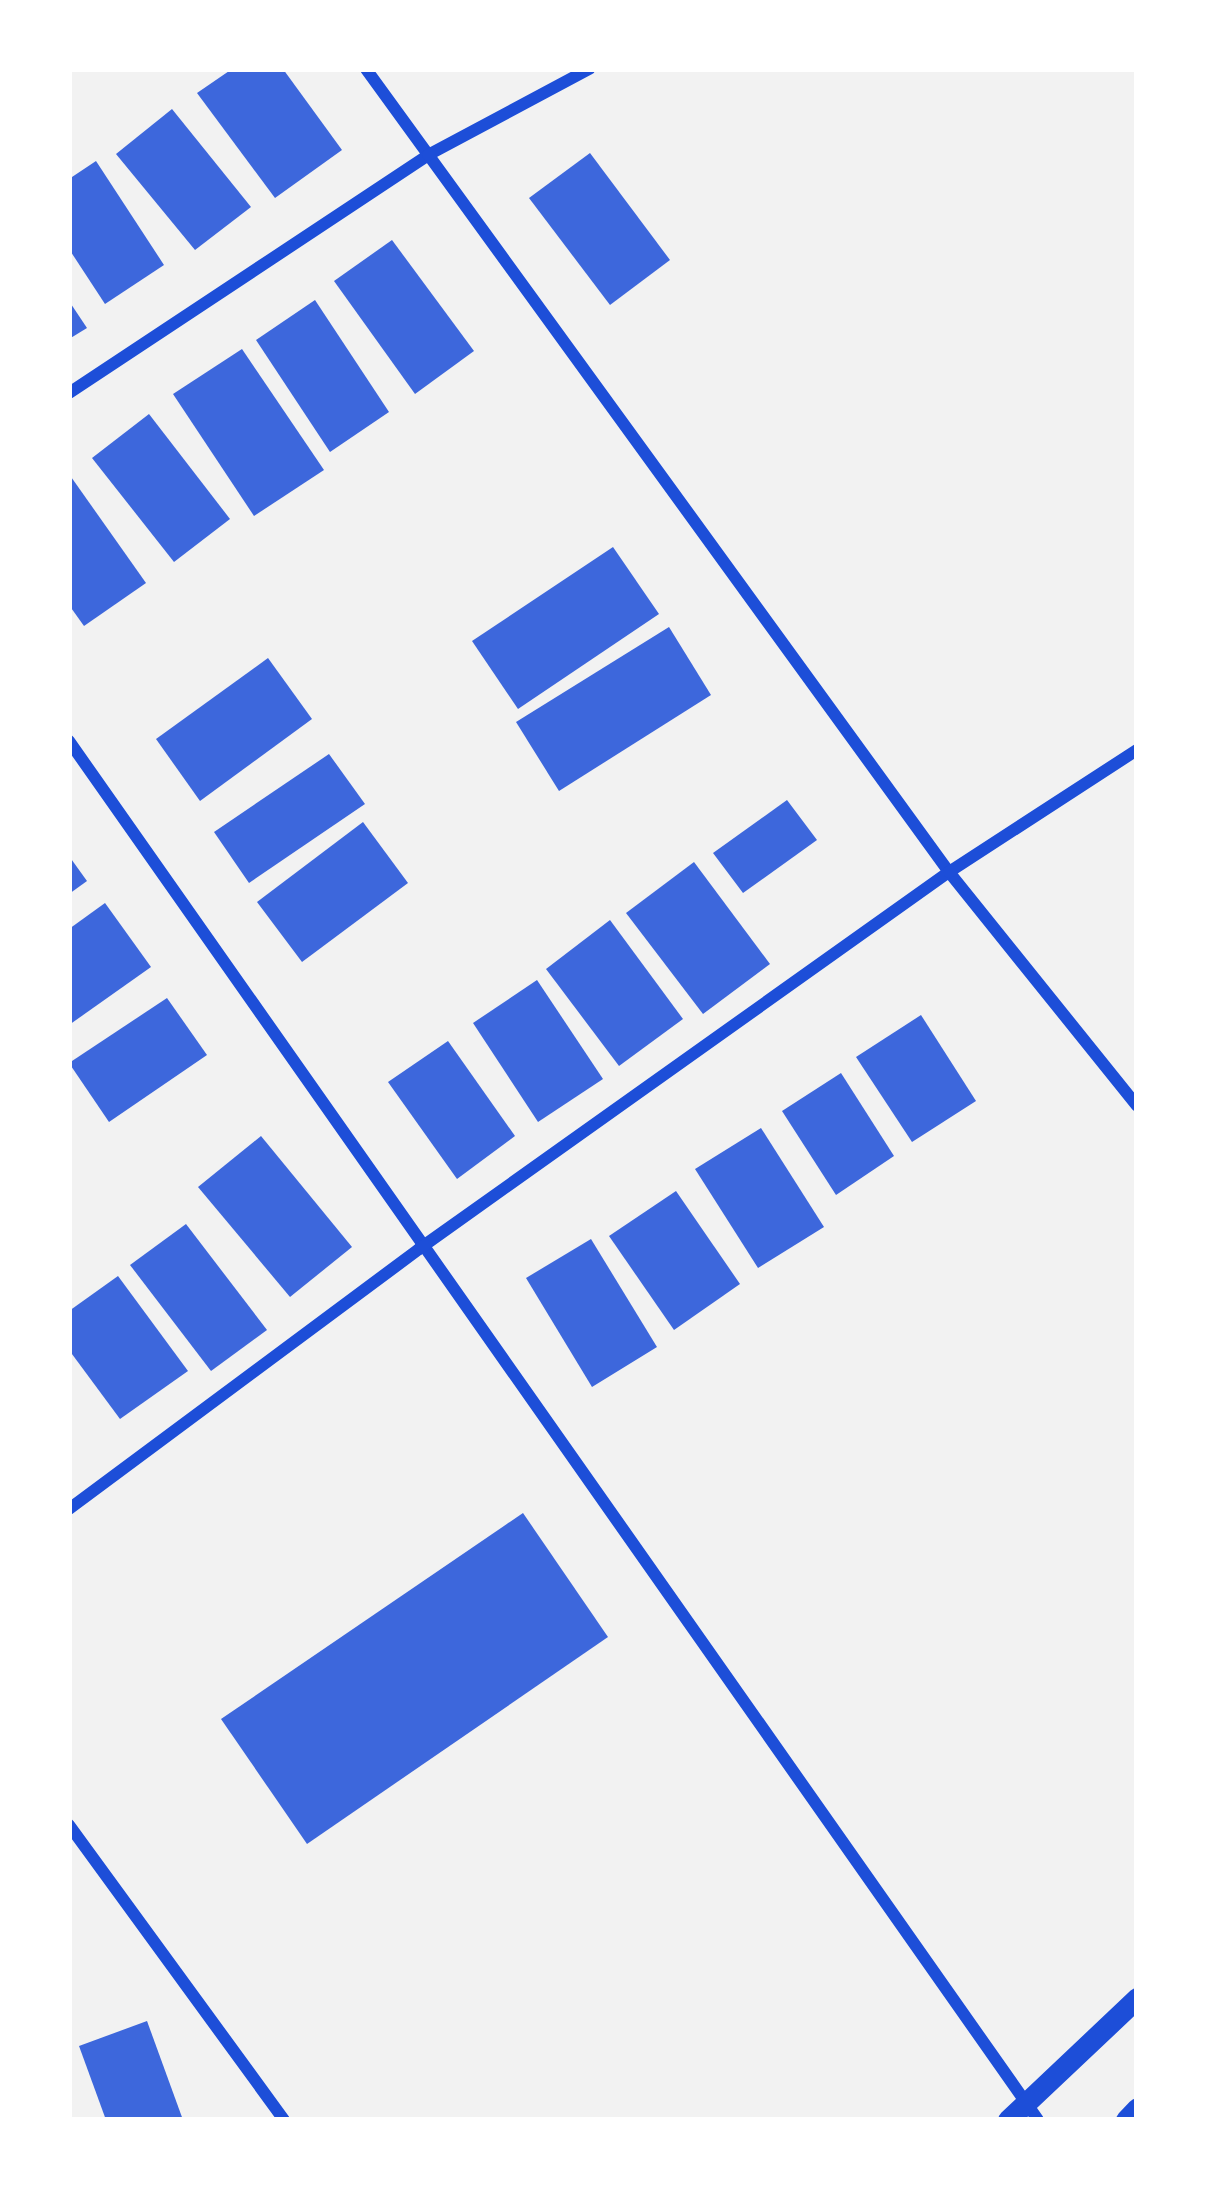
<!DOCTYPE html>
<html>
<head>
<meta charset="utf-8">
<style>
  body { margin:0 }
  #map { position:relative; width:1206px; height:2189px; overflow:hidden; background:#f2f2f2; font-family:Inter,sans-serif }
  div>[style] { position:absolute }
  .building>* { inset:0; background:#3d67dc }
  .minor>* { height:12px; margin:-6px; padding:0 6px; transform-origin:6px; border-radius:6px; background:#1d4ed8 }
  .tertiary>* { height:21px; margin:-10.5px; padding:0 10.5px; transform-origin:10.5px; border-radius:10.5px; background:#1d4ed8 }
  span { translate:-50% -50%; white-space:nowrap; text-align:center; line-height:1.15; -webkit-text-stroke:10px #fff; paint-order:stroke }
  .frame { position:absolute; inset:0; border:72px solid #fff; pointer-events:none }
</style>
</head>
<body>
<div id="map">
  <div class="building">
    <i style="clip-path:polygon(232px 69px,283px 69px,342px 150px,275px 198px,197px 93px)"></i>
    <i style="clip-path:polygon(172px 109px,251px 207px,195px 250px,116px 154px)"></i>
    <i style="clip-path:polygon(590px 153px,670px 260px,610px 305px,529px 198px)"></i>
    <i style="clip-path:polygon(96px 161px,164px 265px,105px 304px,69px 249px,69px 179px)"></i>
    <i style="clip-path:polygon(392px 240px,474px 351px,415px 394px,334px 281px)"></i>
    <i style="clip-path:polygon(315px 300px,389px 412px,330px 452px,256px 340px)"></i>
    <i style="clip-path:polygon(69px 301px,87px 328px,69px 339px)"></i>
    <i style="clip-path:polygon(242px 349px,324px 470px,254px 516px,173px 394px)"></i>
    <i style="clip-path:polygon(149px 414px,230px 519px,174px 562px,92px 458px)"></i>
    <i style="clip-path:polygon(69px 474px,146px 583px,84px 626px,69px 605px)"></i>
    <i style="clip-path:polygon(613px 547px,659px 614px,518px 709px,472px 641px)"></i>
    <i style="clip-path:polygon(669px 627px,711px 695px,559px 791px,516px 722px)"></i>
    <i style="clip-path:polygon(268px 658px,312px 719px,200px 801px,156px 739px)"></i>
    <i style="clip-path:polygon(329px 754px,365px 804px,249px 883px,214px 832px)"></i>
    <i style="clip-path:polygon(787px 800px,817px 840px,743px 893px,713px 853px)"></i>
    <i style="clip-path:polygon(363px 822px,408px 883px,302px 962px,257px 902px)"></i>
    <i style="clip-path:polygon(69px 856px,87px 881px,69px 894px)"></i>
    <i style="clip-path:polygon(694px 862px,770px 964px,703px 1014px,626px 913px)"></i>
    <i style="clip-path:polygon(105px 903px,151px 967px,69px 1025px,69px 929px)"></i>
    <i style="clip-path:polygon(610px 920px,683px 1019px,619px 1066px,546px 969px)"></i>
    <i style="clip-path:polygon(537px 980px,603px 1079px,538px 1122px,473px 1023px)"></i>
    <i style="clip-path:polygon(167px 998px,207px 1055px,109px 1122px,69px 1063px)"></i>
    <i style="clip-path:polygon(921px 1015px,976px 1101px,912px 1142px,856px 1057px)"></i>
    <i style="clip-path:polygon(448px 1041px,515px 1136px,457px 1179px,388px 1082px)"></i>
    <i style="clip-path:polygon(841px 1073px,894px 1156px,836px 1195px,782px 1111px)"></i>
    <i style="clip-path:polygon(761px 1128px,824px 1227px,758px 1268px,695px 1169px)"></i>
    <i style="clip-path:polygon(261px 1136px,352px 1247px,290px 1297px,198px 1187px)"></i>
    <i style="clip-path:polygon(676px 1191px,740px 1284px,674px 1330px,609px 1236px)"></i>
    <i style="clip-path:polygon(186px 1224px,267px 1330px,211px 1371px,130px 1265px)"></i>
    <i style="clip-path:polygon(591px 1239px,657px 1347px,592px 1387px,526px 1278px)"></i>
    <i style="clip-path:polygon(118px 1276px,188px 1371px,120px 1419px,69px 1350px,69px 1311px)"></i>
    <i style="clip-path:polygon(523px 1513px,608px 1637px,307px 1844px,221px 1719px)"></i>
    <i style="clip-path:polygon(147px 2021px,183px 2120px,106px 2120px,79px 2046px)"></i>
  </div>
  <div class="minor">
    <i style="left:366px;top:69px;width:992px;rotate:54.02deg"></i>
    <i style="left:949px;top:872px;width:300px;rotate:51.2deg"></i>
    <i style="left:69px;top:393px;width:431px;rotate:-33.5deg"></i>
    <i style="left:428px;top:155px;width:183px;rotate:-28.1deg"></i>
    <i style="left:69px;top:741px;width:1685px;rotate:54.9deg"></i>
    <i style="left:69px;top:1509px;width:436px;rotate:-36.6deg"></i>
    <i style="left:419px;top:1249px;width:650px;rotate:-35.43deg"></i>
    <i style="left:949px;top:872px;width:224px;rotate:-33deg"></i>
    <i style="left:69px;top:1825px;width:365px;rotate:53.9deg"></i>
  </div>
  <div class="tertiary">
    <i style="left:1008px;top:2120px;width:178px;rotate:-43.4deg"></i>
    <i style="left:1126px;top:2120px;width:16px;rotate:-47deg"></i>
  </div>
  <div class="frame"></div>
</div>
</body>
</html>
